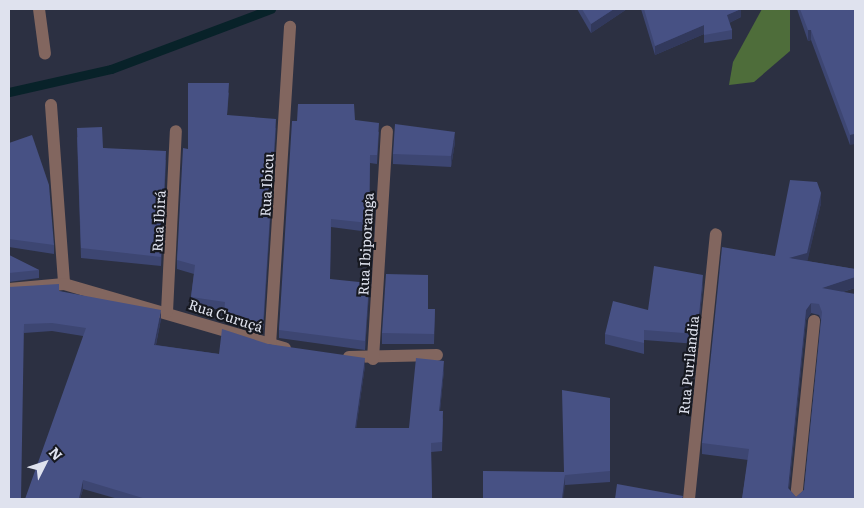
<!DOCTYPE html>
<html>
<head>
<meta charset="utf-8">
<style>
  body { margin:0 }
  #map { position:relative; width:864px; height:508px; overflow:hidden; background:#2c3042; font-family:Literata,serif }
  div>[style] { position:absolute }
  .forest>* { inset:0; background:#4e6d3a }
  .stream>* { height:9px; margin:-4.5px; padding:0 4.5px; transform-origin:4.5px; border-radius:4.5px; background:#082229 }
  .minor>* { height:12px; margin:-6px; padding:0 6px; transform-origin:6px; border-radius:6px; background:#82665f }
  .wall>* { inset:0; background:#3d4672 }
  .shaded-wall>* { inset:0; background:#32395c }
  .building>* { inset:0; background:#475184 }
  span { translate:-50% -50%; white-space:nowrap; text-align:center; line-height:1.15; -webkit-text-stroke:4.5px #171921; paint-order:stroke }
  .street-label { font-size:14px; color:#dfe2ee }
  .frame { position:absolute; inset:0; border:10px solid #dfe2ee; pointer-events:none }
  .north { position:absolute; left:20px; top:438px; width:50px; height:50px; -webkit-text-stroke:4px #171921; paint-order:stroke; rotate:49deg; font-size:14px; font-weight:700; line-height:20px; text-align:center; color:#dfe2ee }
  .north::after { content:''; display:block; margin:auto; width:18px; height:22px; background:#dfe2ee; clip-path:polygon(50% 0,100% 100%,50% 72%,0 100%) }
</style>
</head>
<body>
<div id="map">
  <div class="forest">
    <i style="clip-path:polygon(762px 9px,790px 9px,790px 51px,754px 82px,729px 85px,733px 62px)"></i>
  </div>
  <div class="stream">
    <i style="left:9px;top:92px;width:105px;rotate:-12.7deg"></i>
    <i style="left:111px;top:69px;width:171px;rotate:-20.6deg"></i>
  </div>
  <div class="minor">
    <i style="left:39px;top:9px;width:45px;rotate:82.4deg"></i>
    <i style="left:51px;top:105px;width:179px;rotate:85.8deg"></i>
    <i style="left:9px;top:289px;width:55px;rotate:-5.2deg"></i>
    <i style="left:64px;top:284px;width:230px;rotate:16.2deg"></i>
    <i style="left:167px;top:312px;width:181px;rotate:-87.2deg"></i>
    <i style="left:270px;top:345px;width:319px;rotate:-86.4deg"></i>
    <i style="left:349px;top:357px;width:88px;rotate:-1.3deg"></i>
    <i style="left:373px;top:359px;width:228px;rotate:-86.5deg"></i>
    <i style="left:689px;top:499px;width:266px;rotate:-84.2deg"></i>
    <i style="left:796px;top:499px;width:179px;rotate:-84.2deg"></i>
  </div>
  <div class="wall">
    <i style="clip-path:polygon(577px 9px,627px 9px,591px 33px)"></i>
    <i style="clip-path:polygon(641px 9px,741px 9px,741px 17px,729px 23px,732px 30px,732px 39px,704px 43px,704px 34px,655px 55px)"></i>
    <i style="clip-path:polygon(797px 9px,855px 9px,850px 145px,811px 40px,808px 41px)"></i>
    <i style="clip-path:polygon(229px 92px,227px 115px,276px 128px,263px 334px,224px 321px,224px 310px,191px 306px,191px 297px,194px 274px,177px 269px,177px 260px,188px 149px)"></i>
    <i style="clip-path:polygon(355px 120px,379px 132px,377px 164px,370px 163px,369px 232px,331px 227px,330px 279px,369px 292px,365px 350px,279px 338px,279px 330px,297px 121px)"></i>
    <i style="clip-path:polygon(77px 137px,103px 148px,166px 160px,161px 266px,81px 258px)"></i>
    <i style="clip-path:polygon(455px 142px,451px 167px,393px 164px,393px 154px)"></i>
    <i style="clip-path:polygon(9px 143px,54px 245px,54px 254px,9px 247px)"></i>
    <i style="clip-path:polygon(evenodd,821px 203px,807px 261px,855px 269px,855px 288px,843px 292px,855px 499px,742px 499px,748px 460px,702px 454px,702px 443px,775px 256px,821px 203px,811px 313px,819px 315px,821px 320px,804px 490px,796px 497px,789px 489px,806px 320px,811px 313px)"></i>
    <i style="clip-path:polygon(9px 255px,39px 270px,39px 278px,9px 282px)"></i>
    <i style="clip-path:polygon(703px 285px,697px 344px,644px 340px,644px 354px,605px 344px,605px 334px,648px 310px)"></i>
    <i style="clip-path:polygon(9px 287px,59px 291px,161px 319px,156px 345px,219px 354px,268px 344px,365px 366px,356px 428px,409px 428px,444px 370px,440px 411px,443px 420px,442px 451px,431px 452px,432px 499px,118px 499px,83px 489px,80px 499px,83px 336px,52px 331px,24px 333px)"></i>
    <i style="clip-path:polygon(428px 309px,435px 309px,434px 344px,382px 344px,382px 333px)"></i>
    <i style="clip-path:polygon(610px 398px,610px 482px,565px 485px,564px 472px)"></i>
  </div>
  <div class="shaded-wall">
    <i style="clip-path:polygon(614px 9px,627px 9px,591px 33px,591px 24px)"></i>
    <i style="clip-path:polygon(741px 9px,741px 17px,727px 24px,727px 15px)"></i>
    <i style="clip-path:polygon(704px 25px,704px 34px,655px 55px,655px 46px)"></i>
    <i style="clip-path:polygon(808px 30px,811px 30px,811px 40px,808px 41px)"></i>
    <i style="clip-path:polygon(276px 119px,276px 128px,263px 334px,263px 325px)"></i>
    <i style="clip-path:polygon(455px 132px,455px 142px,451px 167px,451px 156px)"></i>
    <i style="clip-path:polygon(855px 134px,855px 144px,850px 145px,850px 135px)"></i>
    <i style="clip-path:polygon(166px 151px,166px 160px,161px 266px,161px 257px)"></i>
    <i style="clip-path:polygon(821px 193px,821px 203px,807px 263px,789px 258px)"></i>
    <i style="clip-path:polygon(703px 275px,703px 285px,697px 344px,697px 334px)"></i>
    <i style="clip-path:polygon(855px 277px,855px 288px,822px 298px,822px 288px)"></i>
    <i style="clip-path:polygon(369px 283px,369px 292px,365px 350px,365px 341px)"></i>
    <i style="clip-path:polygon(811px 303px,811px 313px,806px 320px,788px 498px,788px 488px,806px 310px)"></i>
    <i style="clip-path:polygon(161px 310px,161px 319px,154px 353px,154px 345px)"></i>
    <i style="clip-path:polygon(365px 358px,365px 366px,355px 437px,355px 428px)"></i>
    <i style="clip-path:polygon(444px 361px,444px 370px,439px 419px,439px 411px)"></i>
    <i style="clip-path:polygon(565px 475px,565px 485px,563px 499px,562px 499px)"></i>
    <i style="clip-path:polygon(83px 480px,83px 489px,80px 499px,79px 499px)"></i>
  </div>
  <div class="building">
    <i style="clip-path:polygon(582px 9px,614px 9px,591px 24px)"></i>
    <i style="clip-path:polygon(644px 9px,741px 9px,727px 15px,732px 30px,704px 35px,704px 25px,655px 46px)"></i>
    <i style="clip-path:polygon(800px 9px,855px 9px,855px 134px,850px 135px,811px 30px,808px 30px)"></i>
    <i style="clip-path:polygon(188px 83px,229px 83px,227px 115px,276px 119px,263px 325px,224px 312px,225px 302px,191px 297px,195px 265px,177px 260px,183px 148px,188px 149px)"></i>
    <i style="clip-path:polygon(298px 104px,354px 104px,355px 120px,379px 123px,377px 155px,370px 155px,369px 223px,331px 219px,330px 279px,369px 283px,365px 341px,279px 330px,292px 121px,297px 121px)"></i>
    <i style="clip-path:polygon(395px 124px,455px 132px,451px 156px,393px 154px)"></i>
    <i style="clip-path:polygon(102px 127px,103px 148px,166px 151px,161px 257px,81px 248px,77px 128px)"></i>
    <i style="clip-path:polygon(32px 135px,49px 185px,54px 245px,9px 239px,9px 143px)"></i>
    <i style="clip-path:polygon(evenodd,790px 180px,817px 182px,821px 193px,807px 253px,789px 258px,855px 269px,855px 277px,822px 288px,855px 294px,855px 499px,742px 499px,749px 449px,702px 443px,722px 247px,775px 256px,790px 180px,811px 303px,819px 304px,822px 312px,804px 490px,796px 497px,788px 488px,806px 310px,811px 303px)"></i>
    <i style="clip-path:polygon(9px 255px,39px 270px,9px 273px)"></i>
    <i style="clip-path:polygon(654px 266px,703px 275px,697px 334px,644px 330px,644px 343px,605px 334px,613px 301px,648px 310px)"></i>
    <i style="clip-path:polygon(386px 274px,428px 275px,428px 309px,435px 309px,434px 334px,382px 333px)"></i>
    <i style="clip-path:polygon(59px 284px,59px 291px,161px 310px,154px 345px,219px 354px,222px 329px,268px 344px,365px 358px,355px 428px,409px 428px,416px 358px,444px 361px,439px 411px,443px 411px,442px 442px,431px 443px,432px 499px,421px 498px,421px 499px,146px 499px,83px 480px,79px 499px,25px 499px,86px 328px,52px 323px,24px 324px,21px 499px,9px 499px,9px 287px)"></i>
    <i style="clip-path:polygon(562px 390px,610px 398px,610px 471px,565px 475px,562px 499px,483px 499px,483px 471px,564px 472px)"></i>
    <i style="clip-path:polygon(617px 484px,683px 496px,682px 499px,615px 499px)"></i>
  </div>
  <div class="street-label">
    <span style="left:266px;top:185px;rotate:-87deg">Rua Ibicu</span>
    <span style="left:158px;top:221px;rotate:-87deg">Rua Ibirá</span>
    <span style="left:365px;top:244px;rotate:-87deg">Rua Ibiporanga</span>
    <span style="left:226px;top:315px;rotate:18deg">Rua Curuçá</span>
    <span style="left:688px;top:365px;rotate:-84deg">Rua Purilandia</span>
  </div>
  <div class="frame"></div>
  <div class="north">N</div>
</div>
</body>
</html>
